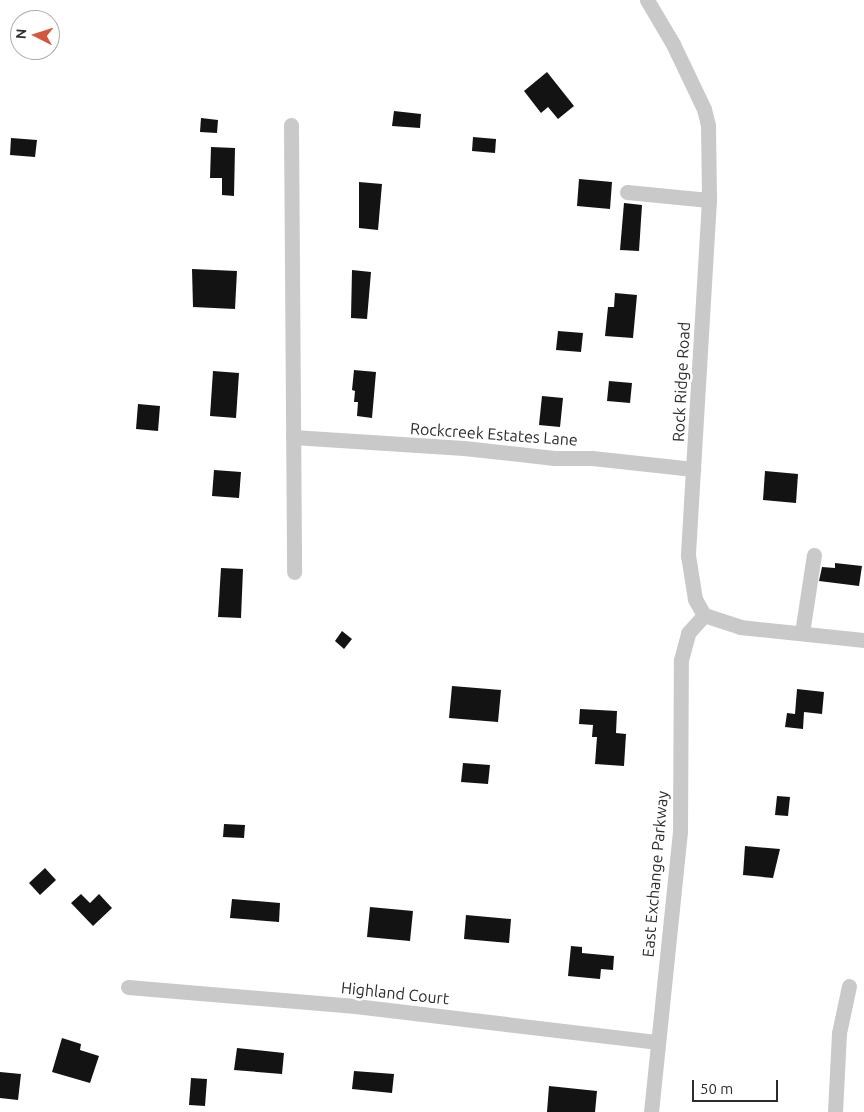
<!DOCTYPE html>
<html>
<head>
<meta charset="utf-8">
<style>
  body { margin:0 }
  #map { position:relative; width:864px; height:1112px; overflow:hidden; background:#fff; font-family:Ubuntu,sans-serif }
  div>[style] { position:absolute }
  .building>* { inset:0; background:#131313 }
  .minor>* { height:15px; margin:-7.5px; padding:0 7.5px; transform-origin:7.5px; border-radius:7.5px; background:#c9c9c9 }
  span { translate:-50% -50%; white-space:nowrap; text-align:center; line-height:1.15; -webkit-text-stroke:5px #fff; paint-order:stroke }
  .street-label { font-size:16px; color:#2c2c2c }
  .north { position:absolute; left:10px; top:10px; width:50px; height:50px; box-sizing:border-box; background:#fff; border:1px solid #ababab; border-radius:50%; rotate:275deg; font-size:14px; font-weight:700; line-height:20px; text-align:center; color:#2c2c2c }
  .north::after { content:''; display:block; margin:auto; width:18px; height:22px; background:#d4563c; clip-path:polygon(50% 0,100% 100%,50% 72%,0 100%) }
  .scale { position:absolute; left:692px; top:1080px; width:86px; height:22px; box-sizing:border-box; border:2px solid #2c2c2c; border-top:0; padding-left:6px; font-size:15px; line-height:18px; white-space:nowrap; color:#2c2c2c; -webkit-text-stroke:4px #fff; paint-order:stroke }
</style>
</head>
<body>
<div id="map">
  <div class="building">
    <i style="clip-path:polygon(547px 72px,574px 106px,558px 119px,548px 107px,541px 113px,524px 91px)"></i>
    <i style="clip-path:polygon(394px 111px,421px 114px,420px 128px,392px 126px)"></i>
    <i style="clip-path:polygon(201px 118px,218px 120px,217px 133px,200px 132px)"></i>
    <i style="clip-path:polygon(473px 137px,496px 139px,495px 153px,472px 151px)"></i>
    <i style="clip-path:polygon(11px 138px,37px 140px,35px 157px,10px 155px)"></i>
    <i style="clip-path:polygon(211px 147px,235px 148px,234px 196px,222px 195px,222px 178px,210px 178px)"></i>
    <i style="clip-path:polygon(579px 179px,612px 182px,610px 209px,577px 206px)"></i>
    <i style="clip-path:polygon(359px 182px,382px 184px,378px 230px,359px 228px)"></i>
    <i style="clip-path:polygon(624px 203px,642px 205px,639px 251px,620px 250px)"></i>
    <i style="clip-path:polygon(192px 269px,237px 271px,235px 309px,193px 307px)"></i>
    <i style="clip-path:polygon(352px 270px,371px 272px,367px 319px,351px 318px)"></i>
    <i style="clip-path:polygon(615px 293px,637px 295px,633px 338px,605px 336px,608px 307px,614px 307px)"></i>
    <i style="clip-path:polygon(558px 331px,583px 333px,581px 352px,556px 350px)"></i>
    <i style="clip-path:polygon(354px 370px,376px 372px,372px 418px,357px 416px,358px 402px,354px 402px,355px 391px,352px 390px)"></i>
    <i style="clip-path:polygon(213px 371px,239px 373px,236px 418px,210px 416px)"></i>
    <i style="clip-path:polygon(609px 381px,632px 383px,630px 403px,607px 401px)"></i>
    <i style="clip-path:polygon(542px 396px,563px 398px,560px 427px,539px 425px)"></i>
    <i style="clip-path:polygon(138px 404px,160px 406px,158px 431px,136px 429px)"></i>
    <i style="clip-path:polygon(214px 470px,241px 472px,239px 498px,212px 496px)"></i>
    <i style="clip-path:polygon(765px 471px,798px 474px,796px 503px,763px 500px)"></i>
    <i style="clip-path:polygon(835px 563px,862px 566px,859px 586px,819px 581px,822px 567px,835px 568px)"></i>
    <i style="clip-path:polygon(221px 568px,243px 569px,241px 618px,218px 617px)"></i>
    <i style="clip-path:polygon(342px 631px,352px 639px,344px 649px,335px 641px)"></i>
    <i style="clip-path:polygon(452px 686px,501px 690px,498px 722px,449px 718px)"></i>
    <i style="clip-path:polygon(797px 689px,824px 692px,822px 714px,804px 712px,803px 729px,785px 727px,787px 713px,795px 714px)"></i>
    <i style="clip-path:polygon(580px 709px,617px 711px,616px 733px,626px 734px,624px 766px,595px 764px,597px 737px,592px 737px,593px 725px,579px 724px)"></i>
    <i style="clip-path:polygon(463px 763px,490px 765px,488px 784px,461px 782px)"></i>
    <i style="clip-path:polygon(777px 796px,790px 797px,788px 816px,775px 815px)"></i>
    <i style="clip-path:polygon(224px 824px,245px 825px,244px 838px,223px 837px)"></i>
    <i style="clip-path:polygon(745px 846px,780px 849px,773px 878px,743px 875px)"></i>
    <i style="clip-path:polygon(45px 868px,56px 880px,40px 895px,29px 883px)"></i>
    <i style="clip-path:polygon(81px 894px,90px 903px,99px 894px,112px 908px,93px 926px,71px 903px)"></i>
    <i style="clip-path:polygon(232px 899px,280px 903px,279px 922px,230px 918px)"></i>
    <i style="clip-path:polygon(370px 907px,413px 911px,410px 941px,367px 937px)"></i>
    <i style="clip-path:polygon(466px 915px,511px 919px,509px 943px,464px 939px)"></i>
    <i style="clip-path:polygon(571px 946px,582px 947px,582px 953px,614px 956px,613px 970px,601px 969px,600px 979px,568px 976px)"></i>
    <i style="clip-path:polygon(62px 1038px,81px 1044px,80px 1050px,99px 1056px,90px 1083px,52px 1072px)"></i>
    <i style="clip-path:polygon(237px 1048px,284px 1053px,282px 1074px,234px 1070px)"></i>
    <i style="clip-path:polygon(354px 1071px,394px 1074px,392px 1093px,352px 1089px)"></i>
    <i style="clip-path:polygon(0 1072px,21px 1074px,18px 1100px,0 1098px)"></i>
    <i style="clip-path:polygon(191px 1078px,207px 1079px,205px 1106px,189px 1105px)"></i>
    <i style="clip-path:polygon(549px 1086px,597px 1091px,595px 1112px,547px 1112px)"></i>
  </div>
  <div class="minor">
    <i style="left:647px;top:0;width:51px;rotate:59.4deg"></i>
    <i style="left:673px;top:44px;width:72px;rotate:64.5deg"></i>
    <i style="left:704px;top:109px;width:16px;rotate:76deg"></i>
    <i style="left:708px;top:125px;width:75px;rotate:89.2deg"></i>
    <i style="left:709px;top:200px;width:356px;rotate:93.4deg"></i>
    <i style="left:688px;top:555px;width:45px;rotate:81deg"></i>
    <i style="left:695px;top:599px;width:18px;rotate:61deg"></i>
    <i style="left:704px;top:615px;width:38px;rotate:18deg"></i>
    <i style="left:740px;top:627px;width:125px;rotate:6deg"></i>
    <i style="left:291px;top:125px;width:447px;rotate:89.6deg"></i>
    <i style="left:627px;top:192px;width:82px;rotate:5.6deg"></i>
    <i style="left:293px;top:437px;width:171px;rotate:3.7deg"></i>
    <i style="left:464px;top:448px;width:91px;rotate:6.3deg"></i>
    <i style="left:554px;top:458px;width:38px"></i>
    <i style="left:592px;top:458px;width:102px;rotate:6.2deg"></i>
    <i style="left:802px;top:633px;width:79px;rotate:-81.3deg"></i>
    <i style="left:128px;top:987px;width:228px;rotate:4.8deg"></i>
    <i style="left:355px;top:1006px;width:305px;rotate:6.8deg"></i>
    <i style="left:651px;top:1112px;width:281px;rotate:-84.1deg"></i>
    <i style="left:680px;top:832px;width:172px;rotate:-89.7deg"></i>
    <i style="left:681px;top:660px;width:28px;rotate:-75deg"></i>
    <i style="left:688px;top:633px;width:24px;rotate:-48deg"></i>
    <i style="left:835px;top:1112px;width:79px;rotate:-87.1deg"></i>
    <i style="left:839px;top:1033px;width:48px;rotate:-78deg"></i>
  </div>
  <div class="street-label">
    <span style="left:681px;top:382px;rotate:-87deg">Rock Ridge Road</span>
    <span style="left:494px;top:434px;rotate:4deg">Rockcreek Estates Lane</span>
    <span style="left:655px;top:874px;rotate:-85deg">East Exchange Parkway</span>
    <span style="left:395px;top:993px;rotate:6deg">Highland Court</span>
  </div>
  <div class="north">N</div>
  <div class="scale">50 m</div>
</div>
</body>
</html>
